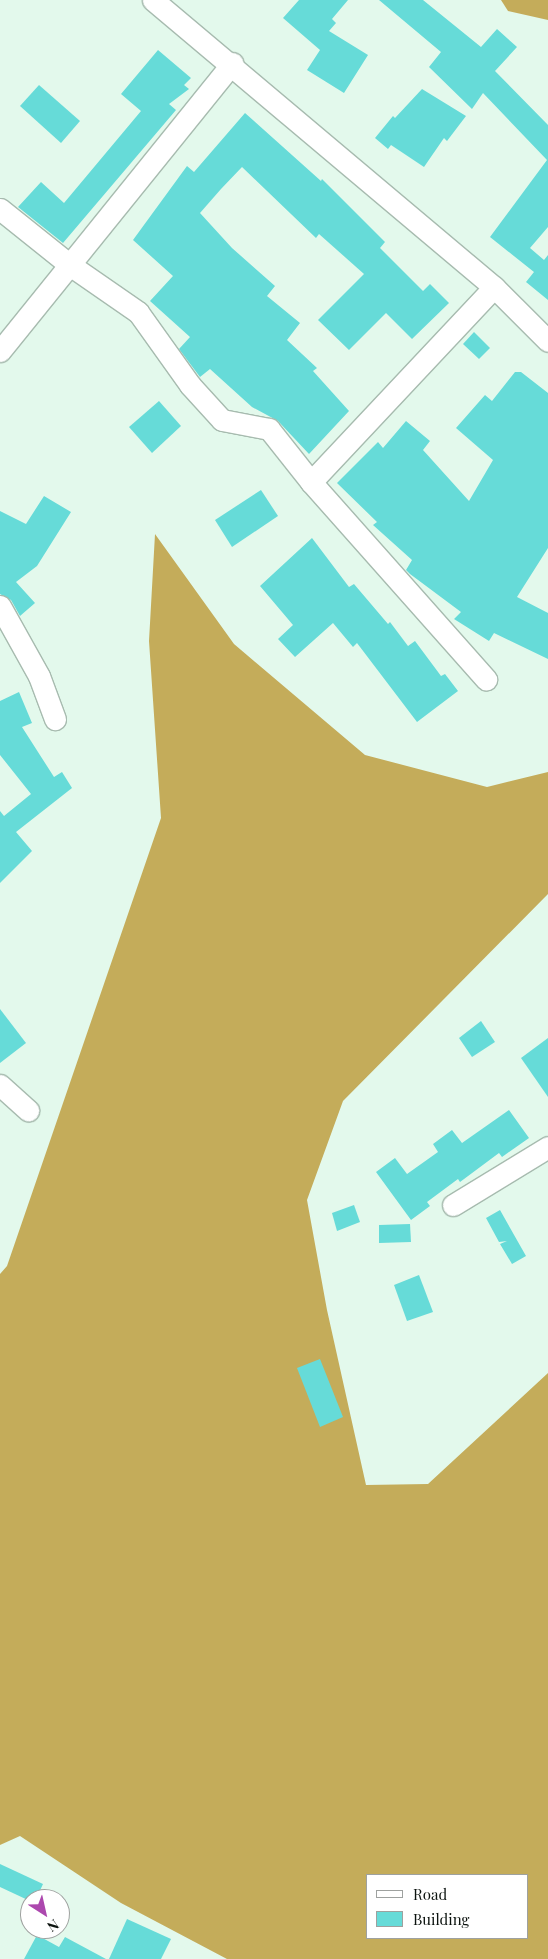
<!DOCTYPE html>
<html>
<head>
<meta charset="utf-8">
<style>
  body { margin:0 }
  #map { position:relative; width:548px; height:1959px; overflow:hidden; background:#e3f9ec; font-family:"Playfair Display",serif }
  div>[style] { position:absolute }
  .forest>* { inset:0; background:#c4ac5a }
  .building>* { inset:0; background:#66dbd8 }
  .roads { filter:drop-shadow(1px 0 #a7bbaf) drop-shadow(-1px 0 #a7bbaf) drop-shadow(0 1px #a7bbaf) drop-shadow(0 -1px #a7bbaf) }
  .minor>* { height:21px; margin:-10.5px; padding:0 10.5px; transform-origin:10.5px; border-radius:10.5px; background:#fff }
  span { translate:-50% -50%; white-space:nowrap; text-align:center; line-height:1.15; -webkit-text-stroke:5px #fff; paint-order:stroke }
  .legend { position:absolute; left:366px; top:1874px; width:162px; height:65px; box-sizing:border-box; background:#fff; border:1px solid #9ea19f; margin:0; padding:6px 9px; list-style:none; font-size:15px; color:#0c130f }
  .legend li { display:flex; align-items:center; gap:10px; height:25px }
  .legend b { width:25px; border:1px solid #9ea19f }
  .north { position:absolute; left:20px; top:1889px; width:50px; height:50px; box-sizing:border-box; background:#fff; border:1px solid #9ea19f; border-radius:50%; rotate:145deg; font-size:14px; font-weight:700; line-height:20px; text-align:center; color:#0c130f }
  .north::after { content:''; display:block; margin:auto; width:18px; height:22px; background:#ac48ae; clip-path:polygon(50% 0,100% 100%,50% 72%,0 100%) }
</style>
</head>
<body>
<div id="map">
  <div class="forest">
    <i style="clip-path:polygon(501px 0,548px 0,548px 20px,508px 11px)"></i>
    <i style="clip-path:polygon(evenodd,155px 534px,234px 644px,365px 755px,487px 787px,548px 772px,548px 894px,343px 1101px,307px 1200px,327px 1310px,366px 1485px,428px 1484px,548px 1373px,548px 1959px,227px 1959px,121px 1903px,20px 1836px,0 1845px,0 1274px,7px 1266px,161px 818px,149px 641px,155px 534px,367px 1875px,527px 1875px,527px 1938px,367px 1938px,367px 1875px)"></i>
  </div>
  <div class="building">
    <i style="clip-path:polygon(299px 0,348px 0,332px 19px,336px 23px,329px 31px,368px 55px,344px 93px,307px 70px,320px 50px,283px 18px)"></i>
    <i style="clip-path:polygon(379px 0,423px 0,481px 47px,497px 29px,517px 47px,495px 71px,548px 125px,548px 227px,530px 248px,544px 260px,548px 255px,548px 300px,526px 282px,534px 272px,490px 237px,547px 160px,483px 93px,472px 109px,429px 67px,441px 52px)"></i>
    <i style="clip-path:polygon(158px 50px,191px 78px,184px 85px,189px 89px,169px 104px,176px 110px,63px 243px,18px 207px,41px 182px,64px 203px,141px 111px,121px 94px)"></i>
    <i style="clip-path:polygon(39px 85px,80px 121px,61px 143px,20px 106px)"></i>
    <i style="clip-path:polygon(422px 89px,466px 116px,447px 141px,444px 138px,424px 167px,391px 145px,388px 149px,375px 138px,393px 116px,395px 118px)"></i>
    <i style="clip-path:polygon(245px 113px,321px 181px,322px 179px,385px 242px,380px 248px,423px 291px,430px 284px,449px 303px,412px 339px,386px 313px,349px 350px,318px 320px,364px 274px,319px 234px,316px 238px,242px 167px,221px 189px,200px 213px,232px 248px,275px 286px,267px 296px,300px 323px,287px 340px,317px 368px,313px 371px,349px 411px,309px 454px,278px 421px,252px 407px,210px 369px,200px 377px,179px 349px,190px 337px,150px 301px,173px 276px,133px 240px,187px 166px,194px 172px)"></i>
    <i style="clip-path:polygon(474px 332px,490px 348px,479px 359px,463px 344px)"></i>
    <i style="clip-path:polygon(515px 372px,521px 372px,548px 393px,548px 548px,517px 597px,548px 613px,548px 659px,494px 633px,489px 641px,454px 619px,461px 612px,410px 574px,406px 570px,412px 560px,373px 525px,377px 522px,337px 483px,378px 442px,383px 448px,406px 421px,430px 441px,423px 450px,469px 501px,493px 460px,456px 428px,485px 395px,492px 401px)"></i>
    <i style="clip-path:polygon(159px 401px,181px 426px,152px 453px,129px 427px)"></i>
    <i style="clip-path:polygon(261px 490px,278px 516px,232px 547px,215px 520px)"></i>
    <i style="clip-path:polygon(44px 496px,71px 512px,37px 566px,16px 582px,35px 603px,20px 616px,11px 600px,0 594px,0 511px,26px 524px)"></i>
    <i style="clip-path:polygon(312px 538px,349px 587px,354px 584px,388px 624px,390px 622px,408px 646px,415px 641px,441px 676px,445px 674px,458px 691px,417px 722px,357px 643px,353px 647px,333px 623px,295px 657px,278px 639px,293px 625px,260px 586px)"></i>
    <i style="clip-path:polygon(19px 692px,32px 723px,22px 727px,54px 777px,62px 772px,72px 788px,16px 832px,32px 851px,0 883px,0 811px,4px 816px,31px 794px,0 755px,0 701px)"></i>
    <i style="clip-path:polygon(0 1009px,26px 1043px,0 1063px)"></i>
    <i style="clip-path:polygon(481px 1021px,495px 1042px,472px 1057px,459px 1038px)"></i>
    <i style="clip-path:polygon(548px 1038px,548px 1097px,521px 1058px)"></i>
    <i style="clip-path:polygon(509px 1110px,529px 1138px,502px 1157px,499px 1153px,460px 1182px,458px 1179px,427px 1202px,430px 1206px,411px 1220px,376px 1172px,395px 1158px,407px 1174px,438px 1152px,433px 1144px,452px 1130px,462px 1143px)"></i>
    <i style="clip-path:polygon(354px 1205px,360px 1222px,337px 1231px,332px 1213px)"></i>
    <i style="clip-path:polygon(500px 1210px,526px 1256px,512px 1264px,500px 1244px,507px 1241px,499px 1242px,486px 1218px)"></i>
    <i style="clip-path:polygon(410px 1224px,411px 1242px,379px 1243px,379px 1225px)"></i>
    <i style="clip-path:polygon(419px 1275px,433px 1312px,407px 1321px,394px 1285px)"></i>
    <i style="clip-path:polygon(320px 1359px,343px 1417px,320px 1427px,297px 1368px)"></i>
    <i style="clip-path:polygon(0 1864px,43px 1884px,36px 1899px,30px 1901px,0 1887px)"></i>
    <i style="clip-path:polygon(127px 1919px,171px 1939px,161px 1959px,109px 1959px)"></i>
    <i style="clip-path:polygon(37px 1935px,59px 1947px,65px 1937px,106px 1959px,24px 1959px)"></i>
  </div>
  <div class="roads">
    <div class="minor">
      <i style="left:153px;top:0;width:446px;rotate:40.1deg"></i>
      <i style="left:494px;top:287px;width:76px;rotate:45deg"></i>
      <i style="left:0;top:209px;width:90px;rotate:38.7deg"></i>
      <i style="left:70px;top:265px;width:83px;rotate:34.7deg"></i>
      <i style="left:138px;top:312px;width:90px;rotate:54.5deg"></i>
      <i style="left:190px;top:385px;width:47px;rotate:47.6deg"></i>
      <i style="left:222px;top:420px;width:48px;rotate:10.8deg"></i>
      <i style="left:269px;top:429px;width:68px;rotate:51.6deg"></i>
      <i style="left:311px;top:482px;width:264px;rotate:48.4deg"></i>
      <i style="left:0;top:351px;width:370px;rotate:-51.1deg"></i>
      <i style="left:311px;top:482px;width:267px;rotate:-46.8deg"></i>
      <i style="left:0;top:606px;width:80px;rotate:60.9deg"></i>
      <i style="left:39px;top:676px;width:46px;rotate:69.6deg"></i>
      <i style="left:0;top:1085px;width:38px;rotate:42deg"></i>
      <i style="left:453px;top:1205px;width:111px;rotate:-31.4deg"></i>
    </div>
  </div>
  <ul class="legend">
  <li><b style="height:6px;background:#fff"></b>Road</li>
  <li><b style="height:14px;background:#66dbd8"></b>Building</li>
  </ul>
  <div class="north">N</div>
</div>
</body>
</html>
